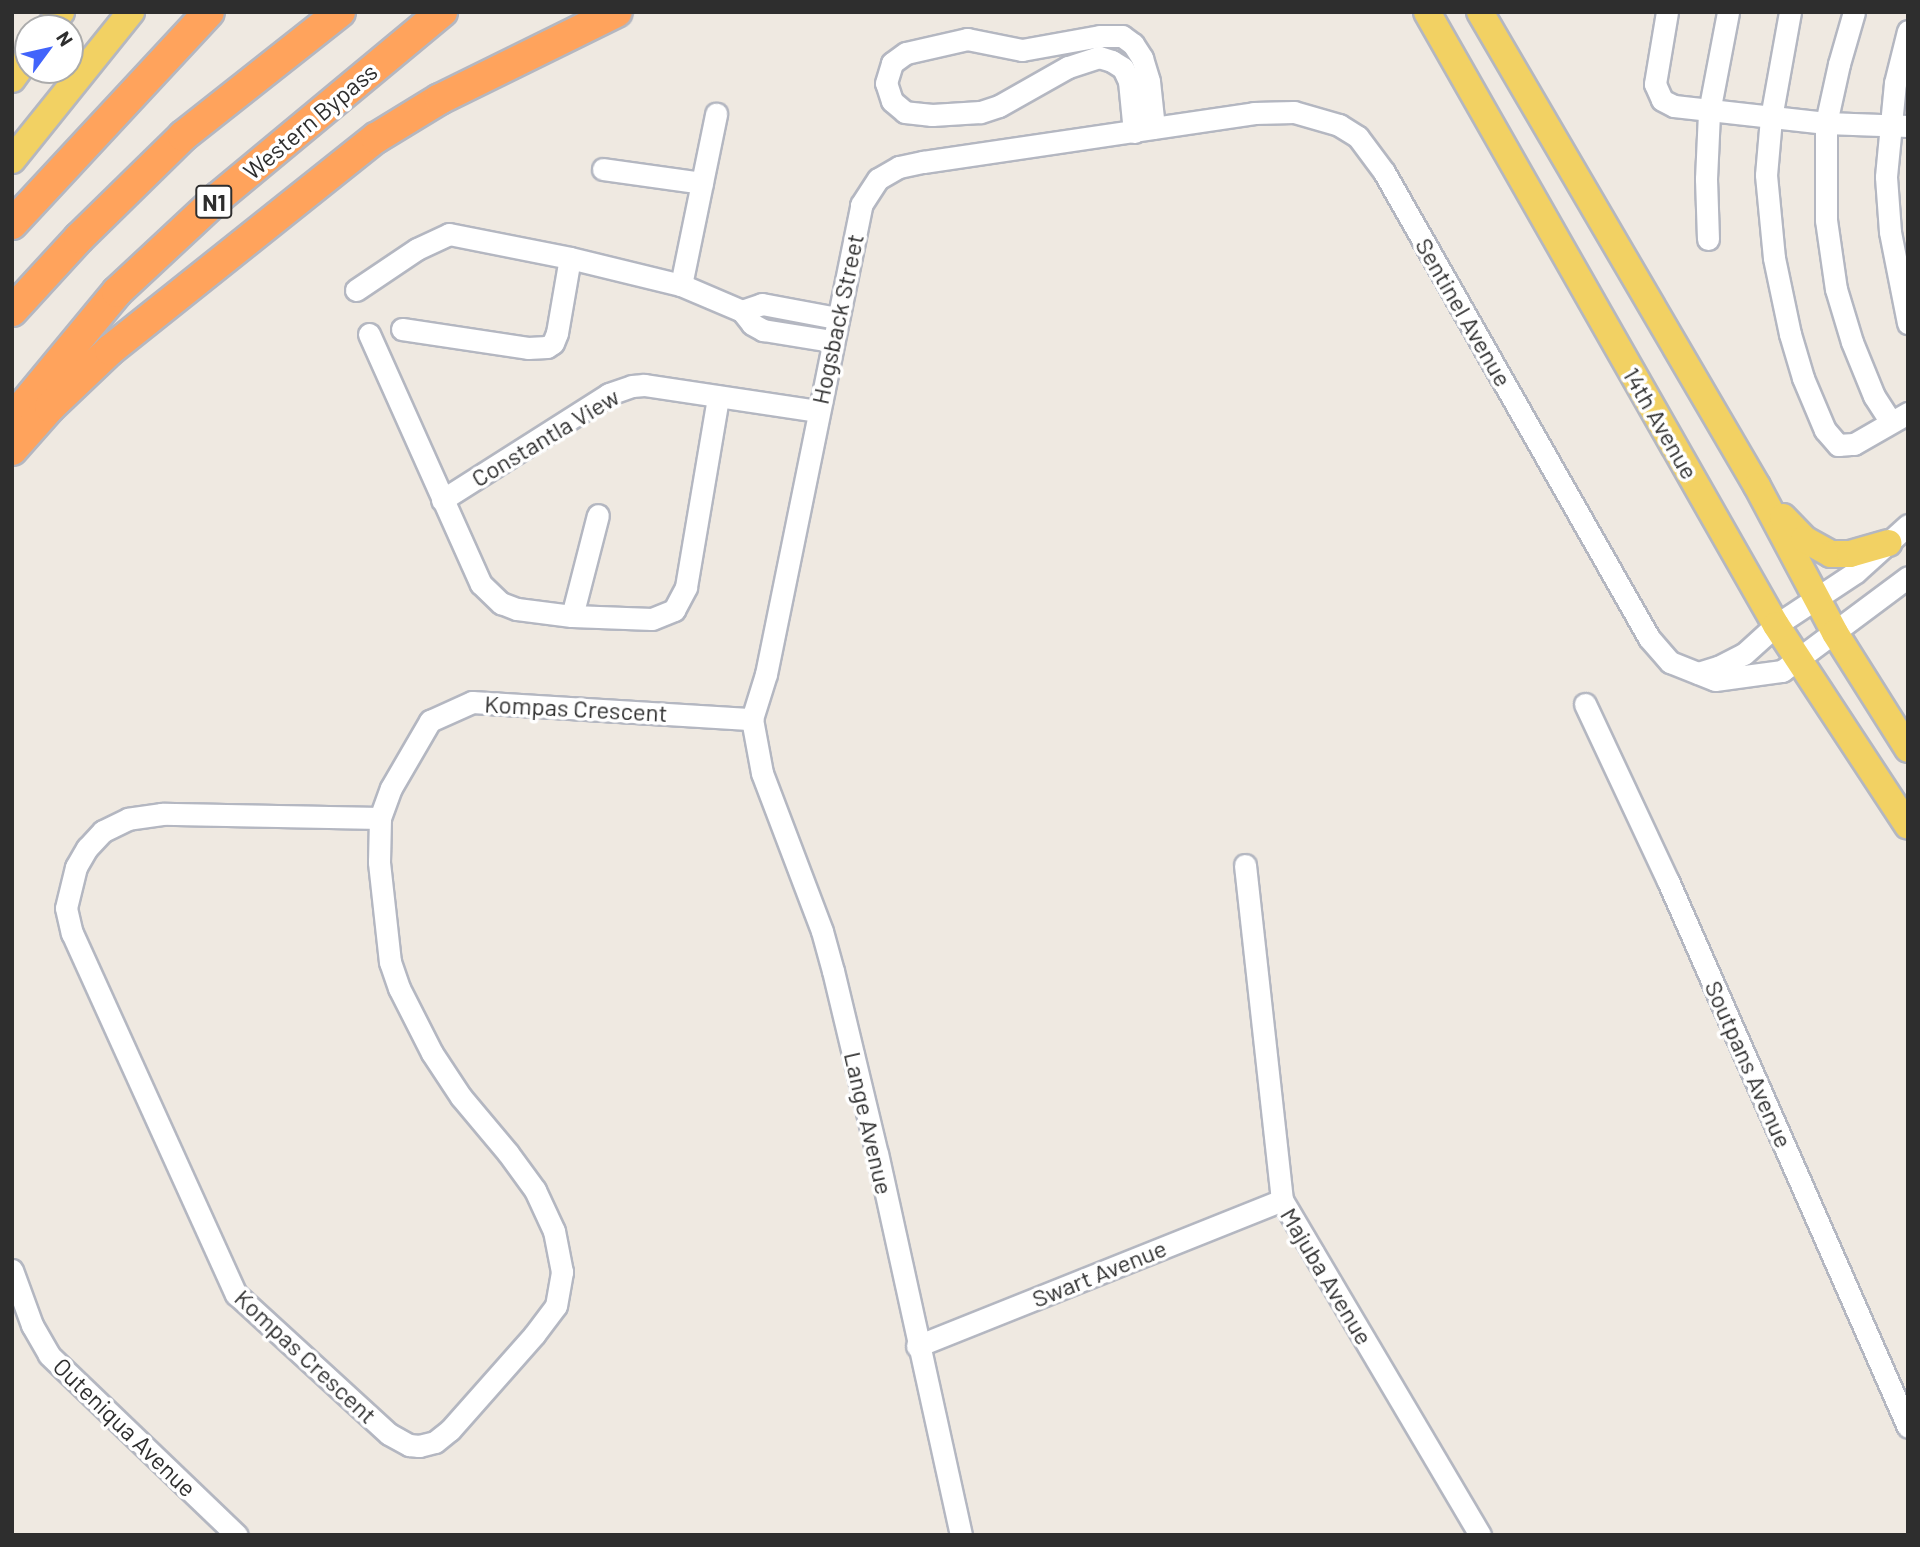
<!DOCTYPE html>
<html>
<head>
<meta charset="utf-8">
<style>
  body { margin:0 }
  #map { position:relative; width:1920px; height:1547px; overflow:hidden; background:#efe9e1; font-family:Barlow,sans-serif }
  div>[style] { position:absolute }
  .roads { filter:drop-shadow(2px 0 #b4b7c1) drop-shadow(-2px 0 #b4b7c1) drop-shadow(0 2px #b4b7c1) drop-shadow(0 -2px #b4b7c1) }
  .minor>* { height:21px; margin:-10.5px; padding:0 10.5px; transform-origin:10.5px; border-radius:10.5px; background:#fff }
  .major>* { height:26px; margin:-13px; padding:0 13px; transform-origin:13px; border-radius:13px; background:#f2d163 }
  .highway>* { height:30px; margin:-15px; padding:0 15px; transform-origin:15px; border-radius:15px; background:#ffa35c }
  span { translate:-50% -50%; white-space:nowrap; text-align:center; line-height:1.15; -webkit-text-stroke:7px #fff; paint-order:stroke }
  .shield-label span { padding:2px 5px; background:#fff; border:2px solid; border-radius:5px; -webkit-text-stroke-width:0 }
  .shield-label { font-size:23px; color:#2e2e2e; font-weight:700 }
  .street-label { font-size:24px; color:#2e2e2e }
  .frame { position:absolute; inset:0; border:14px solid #2e2e2e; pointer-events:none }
  .north { position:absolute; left:14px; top:14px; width:70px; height:70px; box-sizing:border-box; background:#fff; border:2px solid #ababab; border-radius:50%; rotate:57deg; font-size:19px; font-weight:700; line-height:28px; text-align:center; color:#2e2e2e }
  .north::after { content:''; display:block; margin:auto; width:24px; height:32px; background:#4264fb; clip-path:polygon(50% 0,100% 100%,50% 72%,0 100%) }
</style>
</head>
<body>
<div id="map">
  <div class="roads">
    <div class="minor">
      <i style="left:1667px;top:12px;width:73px;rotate:99.5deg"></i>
      <i style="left:1655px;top:84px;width:17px;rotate:66deg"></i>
      <i style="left:1662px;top:100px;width:13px;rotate:27deg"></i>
      <i style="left:1674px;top:106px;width:153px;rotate:6.4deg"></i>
      <i style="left:1826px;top:123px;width:82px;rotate:2.1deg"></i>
      <i style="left:1790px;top:12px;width:108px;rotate:100.2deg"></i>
      <i style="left:1771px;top:118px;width:57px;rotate:95deg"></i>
      <i style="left:1766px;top:175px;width:83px;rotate:84.5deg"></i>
      <i style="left:1774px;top:258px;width:78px;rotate:78.1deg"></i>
      <i style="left:1790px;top:334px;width:46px;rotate:73.5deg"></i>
      <i style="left:1803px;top:378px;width:56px;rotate:67.1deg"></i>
      <i style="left:1825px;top:430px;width:20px;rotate:49deg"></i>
      <i style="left:1838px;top:445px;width:16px;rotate:-4deg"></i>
      <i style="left:1854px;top:444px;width:62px;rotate:-29.9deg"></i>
      <i style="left:1854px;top:12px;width:54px;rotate:106.1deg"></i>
      <i style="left:1839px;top:64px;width:60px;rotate:102.4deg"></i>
      <i style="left:1826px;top:123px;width:97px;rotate:90deg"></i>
      <i style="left:1826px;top:220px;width:70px;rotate:81.8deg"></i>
      <i style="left:1836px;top:289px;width:55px;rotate:73.2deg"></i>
      <i style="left:1852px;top:342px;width:58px;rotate:67.8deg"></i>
      <i style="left:1874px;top:396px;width:30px;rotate:57deg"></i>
      <i style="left:1908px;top:31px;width:54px;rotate:104deg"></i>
      <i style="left:1895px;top:83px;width:94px;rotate:95.5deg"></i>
      <i style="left:1886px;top:177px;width:55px;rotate:85.8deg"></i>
      <i style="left:1890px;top:232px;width:93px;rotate:78.8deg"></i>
      <i style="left:1134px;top:132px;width:51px;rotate:-95.6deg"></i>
      <i style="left:1129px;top:81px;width:14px;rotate:-115deg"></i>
      <i style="left:1123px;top:68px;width:13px;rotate:-148deg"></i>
      <i style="left:1112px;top:61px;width:14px;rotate:-163deg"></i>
      <i style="left:1099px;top:57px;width:33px;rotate:162deg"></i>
      <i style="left:1068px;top:67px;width:79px;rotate:150.5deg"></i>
      <i style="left:999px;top:106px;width:20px;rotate:162deg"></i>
      <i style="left:980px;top:112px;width:48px;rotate:176.4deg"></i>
      <i style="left:932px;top:115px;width:27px;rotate:-174deg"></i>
      <i style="left:905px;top:112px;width:17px;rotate:-140deg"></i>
      <i style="left:892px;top:101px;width:19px;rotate:-108deg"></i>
      <i style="left:886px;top:83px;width:21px;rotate:-73deg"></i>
      <i style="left:892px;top:63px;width:17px;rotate:-36deg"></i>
      <i style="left:906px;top:53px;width:63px;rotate:-12.9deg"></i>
      <i style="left:967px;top:39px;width:56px;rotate:11.3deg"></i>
      <i style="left:1022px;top:50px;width:79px;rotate:-10.2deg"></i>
      <i style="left:1100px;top:36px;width:22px"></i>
      <i style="left:1122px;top:36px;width:14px;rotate:36deg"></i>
      <i style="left:1133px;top:44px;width:17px;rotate:57deg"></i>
      <i style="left:1142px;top:58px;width:24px;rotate:73deg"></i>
      <i style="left:1149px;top:81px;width:47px;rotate:83.9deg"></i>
      <i style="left:603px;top:169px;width:100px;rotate:8deg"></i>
      <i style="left:1708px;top:239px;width:60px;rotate:-91.9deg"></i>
      <i style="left:1706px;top:179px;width:67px;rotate:-87.4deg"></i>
      <i style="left:1709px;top:112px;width:102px;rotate:-79.2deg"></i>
      <i style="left:681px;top:285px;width:175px;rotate:-78.4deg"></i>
      <i style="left:356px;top:290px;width:73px;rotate:-33.9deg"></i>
      <i style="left:417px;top:249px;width:35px;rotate:-25deg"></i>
      <i style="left:449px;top:234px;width:123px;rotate:11.2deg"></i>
      <i style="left:570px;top:258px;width:114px;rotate:13.7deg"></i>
      <i style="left:681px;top:285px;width:66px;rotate:23.1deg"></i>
      <i style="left:742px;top:311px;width:16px;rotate:52deg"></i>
      <i style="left:752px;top:324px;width:13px;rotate:29deg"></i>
      <i style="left:763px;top:330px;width:70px;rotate:9.1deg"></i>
      <i style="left:742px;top:311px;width:21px;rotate:-19deg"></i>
      <i style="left:762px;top:304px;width:75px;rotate:10.7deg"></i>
      <i style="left:402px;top:329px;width:127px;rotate:8.6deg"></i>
      <i style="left:528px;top:348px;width:19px;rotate:-3deg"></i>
      <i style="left:547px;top:347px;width:7px;rotate:-34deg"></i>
      <i style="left:553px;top:343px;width:11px;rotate:-68deg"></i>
      <i style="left:557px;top:333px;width:76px;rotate:-80.2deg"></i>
      <i style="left:369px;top:334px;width:274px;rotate:65.9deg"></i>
      <i style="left:481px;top:584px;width:28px;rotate:44deg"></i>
      <i style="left:501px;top:603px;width:17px;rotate:21deg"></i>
      <i style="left:517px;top:609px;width:55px;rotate:7.3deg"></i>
      <i style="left:572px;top:616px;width:80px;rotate:2.1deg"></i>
      <i style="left:652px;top:619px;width:24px;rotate:-22deg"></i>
      <i style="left:674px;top:610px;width:26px;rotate:-62deg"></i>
      <i style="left:686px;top:587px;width:193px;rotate:-80.4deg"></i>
      <i style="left:442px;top:500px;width:198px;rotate:-32.4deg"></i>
      <i style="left:609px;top:394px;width:24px;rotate:-19deg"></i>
      <i style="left:632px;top:386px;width:12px;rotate:-5deg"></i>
      <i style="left:644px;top:385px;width:176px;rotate:8.5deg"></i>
      <i style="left:572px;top:616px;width:104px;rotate:-75.6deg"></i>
      <i style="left:1698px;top:673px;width:21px;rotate:-17deg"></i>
      <i style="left:1718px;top:667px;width:29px;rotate:-27deg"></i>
      <i style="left:1744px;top:654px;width:43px;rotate:-42.2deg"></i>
      <i style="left:1776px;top:625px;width:96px;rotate:-33.5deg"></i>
      <i style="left:1856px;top:572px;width:70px;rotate:-42.1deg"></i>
      <i style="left:1585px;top:704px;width:195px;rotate:64.9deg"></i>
      <i style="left:1668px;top:881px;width:596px;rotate:66.27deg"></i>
      <i style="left:380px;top:818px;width:218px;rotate:-178.9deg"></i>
      <i style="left:162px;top:814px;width:34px;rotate:172deg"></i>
      <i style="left:128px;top:819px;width:28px;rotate:154deg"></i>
      <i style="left:103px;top:831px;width:23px;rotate:133deg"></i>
      <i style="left:87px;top:848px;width:22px;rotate:120deg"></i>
      <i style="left:76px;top:867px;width:42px;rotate:103.7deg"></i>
      <i style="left:66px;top:908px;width:26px;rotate:77deg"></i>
      <i style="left:72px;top:933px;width:397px;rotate:65.6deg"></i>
      <i style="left:236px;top:1294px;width:207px;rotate:42.5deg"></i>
      <i style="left:389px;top:1434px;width:23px;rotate:29deg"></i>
      <i style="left:409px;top:1445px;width:10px;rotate:6deg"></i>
      <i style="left:419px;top:1446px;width:16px;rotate:-14deg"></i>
      <i style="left:435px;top:1442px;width:19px;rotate:-39deg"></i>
      <i style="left:450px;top:1430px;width:127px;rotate:-48.5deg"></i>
      <i style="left:534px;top:1335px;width:36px;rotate:-53deg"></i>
      <i style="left:556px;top:1306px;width:35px;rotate:-80deg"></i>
      <i style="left:562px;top:1272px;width:42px;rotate:-101deg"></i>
      <i style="left:554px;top:1231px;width:45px;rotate:-114.9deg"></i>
      <i style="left:535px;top:1190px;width:46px;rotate:-126.1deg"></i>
      <i style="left:508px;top:1153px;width:73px;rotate:-130deg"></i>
      <i style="left:461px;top:1097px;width:53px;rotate:-123.4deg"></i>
      <i style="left:432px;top:1053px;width:73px;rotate:-116.9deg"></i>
      <i style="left:399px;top:988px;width:28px;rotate:-109deg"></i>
      <i style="left:390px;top:962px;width:101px;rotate:-96.3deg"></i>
      <i style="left:379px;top:862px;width:44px;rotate:-88.7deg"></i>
      <i style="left:380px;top:818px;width:32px;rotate:-70deg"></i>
      <i style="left:391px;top:788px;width:78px;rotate:-59.8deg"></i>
      <i style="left:430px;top:721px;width:46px;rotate:-24.3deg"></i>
      <i style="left:472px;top:702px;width:281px;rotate:3.5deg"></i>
      <i style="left:1245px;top:865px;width:337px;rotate:83.7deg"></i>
      <i style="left:1282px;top:1200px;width:389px;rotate:59.4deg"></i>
      <i style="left:12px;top:1270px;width:59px;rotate:70deg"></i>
      <i style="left:32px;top:1325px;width:34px;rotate:60deg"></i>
      <i style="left:49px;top:1355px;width:260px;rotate:43.8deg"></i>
      <i style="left:917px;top:1346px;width:393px;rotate:-21.8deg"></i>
      <i style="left:961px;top:1535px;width:390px;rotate:-102.4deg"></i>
      <i style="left:877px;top:1154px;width:188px;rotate:-103.5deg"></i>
      <i style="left:833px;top:971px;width:41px;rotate:-105.4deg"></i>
      <i style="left:822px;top:931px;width:169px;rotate:-110.8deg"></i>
      <i style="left:762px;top:773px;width:55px;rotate:-100.5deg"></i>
      <i style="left:752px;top:719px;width:47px;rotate:-72.7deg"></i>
      <i style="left:766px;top:674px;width:479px;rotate:-78.5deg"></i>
      <i style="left:861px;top:205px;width:31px;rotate:-57deg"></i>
      <i style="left:878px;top:179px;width:24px;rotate:-30deg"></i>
      <i style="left:899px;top:167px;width:25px;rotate:-12deg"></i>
      <i style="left:923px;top:162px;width:335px;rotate:-8.4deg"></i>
      <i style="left:1254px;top:113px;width:40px;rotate:-1.4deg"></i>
      <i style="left:1294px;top:112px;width:47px;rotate:16.1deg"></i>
      <i style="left:1339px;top:125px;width:22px;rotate:32deg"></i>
      <i style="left:1358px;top:137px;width:44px;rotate:53.4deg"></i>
      <i style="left:1384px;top:172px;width:536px;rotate:60.37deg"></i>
      <i style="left:1649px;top:638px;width:32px;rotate:49deg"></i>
      <i style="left:1670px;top:662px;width:48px;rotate:21.8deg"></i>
      <i style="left:1715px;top:680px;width:68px;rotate:-7.7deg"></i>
      <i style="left:1782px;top:671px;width:157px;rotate:-36.7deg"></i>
    </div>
    <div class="major">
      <i style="left:1427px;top:12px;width:705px;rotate:60.35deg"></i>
      <i style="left:1776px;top:625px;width:240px;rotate:56.7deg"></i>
      <i style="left:1480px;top:12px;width:549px;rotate:59.7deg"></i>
      <i style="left:1757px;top:486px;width:166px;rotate:62deg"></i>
      <i style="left:1835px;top:633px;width:137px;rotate:57.8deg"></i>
      <i style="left:49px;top:28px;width:20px;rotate:-53deg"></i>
      <i style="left:12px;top:79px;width:27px;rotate:-54deg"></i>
      <i style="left:12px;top:160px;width:190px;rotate:-51.2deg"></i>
      <i style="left:1783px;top:517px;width:30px;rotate:46deg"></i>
      <i style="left:1804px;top:539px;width:31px;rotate:29deg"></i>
      <i style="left:1831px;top:554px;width:19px"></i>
      <i style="left:1850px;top:554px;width:40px;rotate:-16deg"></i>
    </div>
    <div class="highway">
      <i style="left:12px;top:224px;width:289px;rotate:-47.1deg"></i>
      <i style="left:12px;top:311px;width:99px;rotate:-47.5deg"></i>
      <i style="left:79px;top:238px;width:146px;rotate:-44.4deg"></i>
      <i style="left:183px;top:136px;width:200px;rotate:-38.3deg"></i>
      <i style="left:12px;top:419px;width:165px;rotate:-50.4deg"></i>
      <i style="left:117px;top:292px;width:139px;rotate:-43deg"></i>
      <i style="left:219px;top:197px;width:290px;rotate:-39.7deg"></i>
      <i style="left:12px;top:450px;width:57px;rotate:-48.5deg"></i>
      <i style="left:50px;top:407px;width:83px;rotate:-43.5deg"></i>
      <i style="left:110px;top:350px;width:340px;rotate:-38.6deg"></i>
      <i style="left:376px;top:138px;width:75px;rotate:-31.4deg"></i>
      <i style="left:440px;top:99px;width:197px;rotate:-26.2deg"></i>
    </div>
  </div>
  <div class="shield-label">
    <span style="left:214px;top:202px">N1</span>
  </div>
  <div class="street-label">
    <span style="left:310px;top:121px;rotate:-40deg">Western Bypass</span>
    <span style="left:1464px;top:312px;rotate:60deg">Sentinel Avenue</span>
    <span style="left:837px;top:319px;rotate:-78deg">Hogsback Street</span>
    <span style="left:1661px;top:423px;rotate:60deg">14th Avenue</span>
    <span style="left:545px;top:437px;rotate:-31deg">Constantla View</span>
    <span style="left:576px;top:708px;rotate:3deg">Kompas Crescent</span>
    <span style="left:1749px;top:1064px;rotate:66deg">Soutpans Avenue</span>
    <span style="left:869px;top:1123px;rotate:77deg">Lange Avenue</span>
    <span style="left:1099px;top:1273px;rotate:-22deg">Swart Avenue</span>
    <span style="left:1327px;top:1276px;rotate:59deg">Majuba Avenue</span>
    <span style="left:306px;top:1356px;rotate:43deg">Kompas Crescent</span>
    <span style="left:125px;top:1427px;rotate:44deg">Outeniqua Avenue</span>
  </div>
  <div class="frame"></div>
  <div class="north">N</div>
</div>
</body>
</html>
